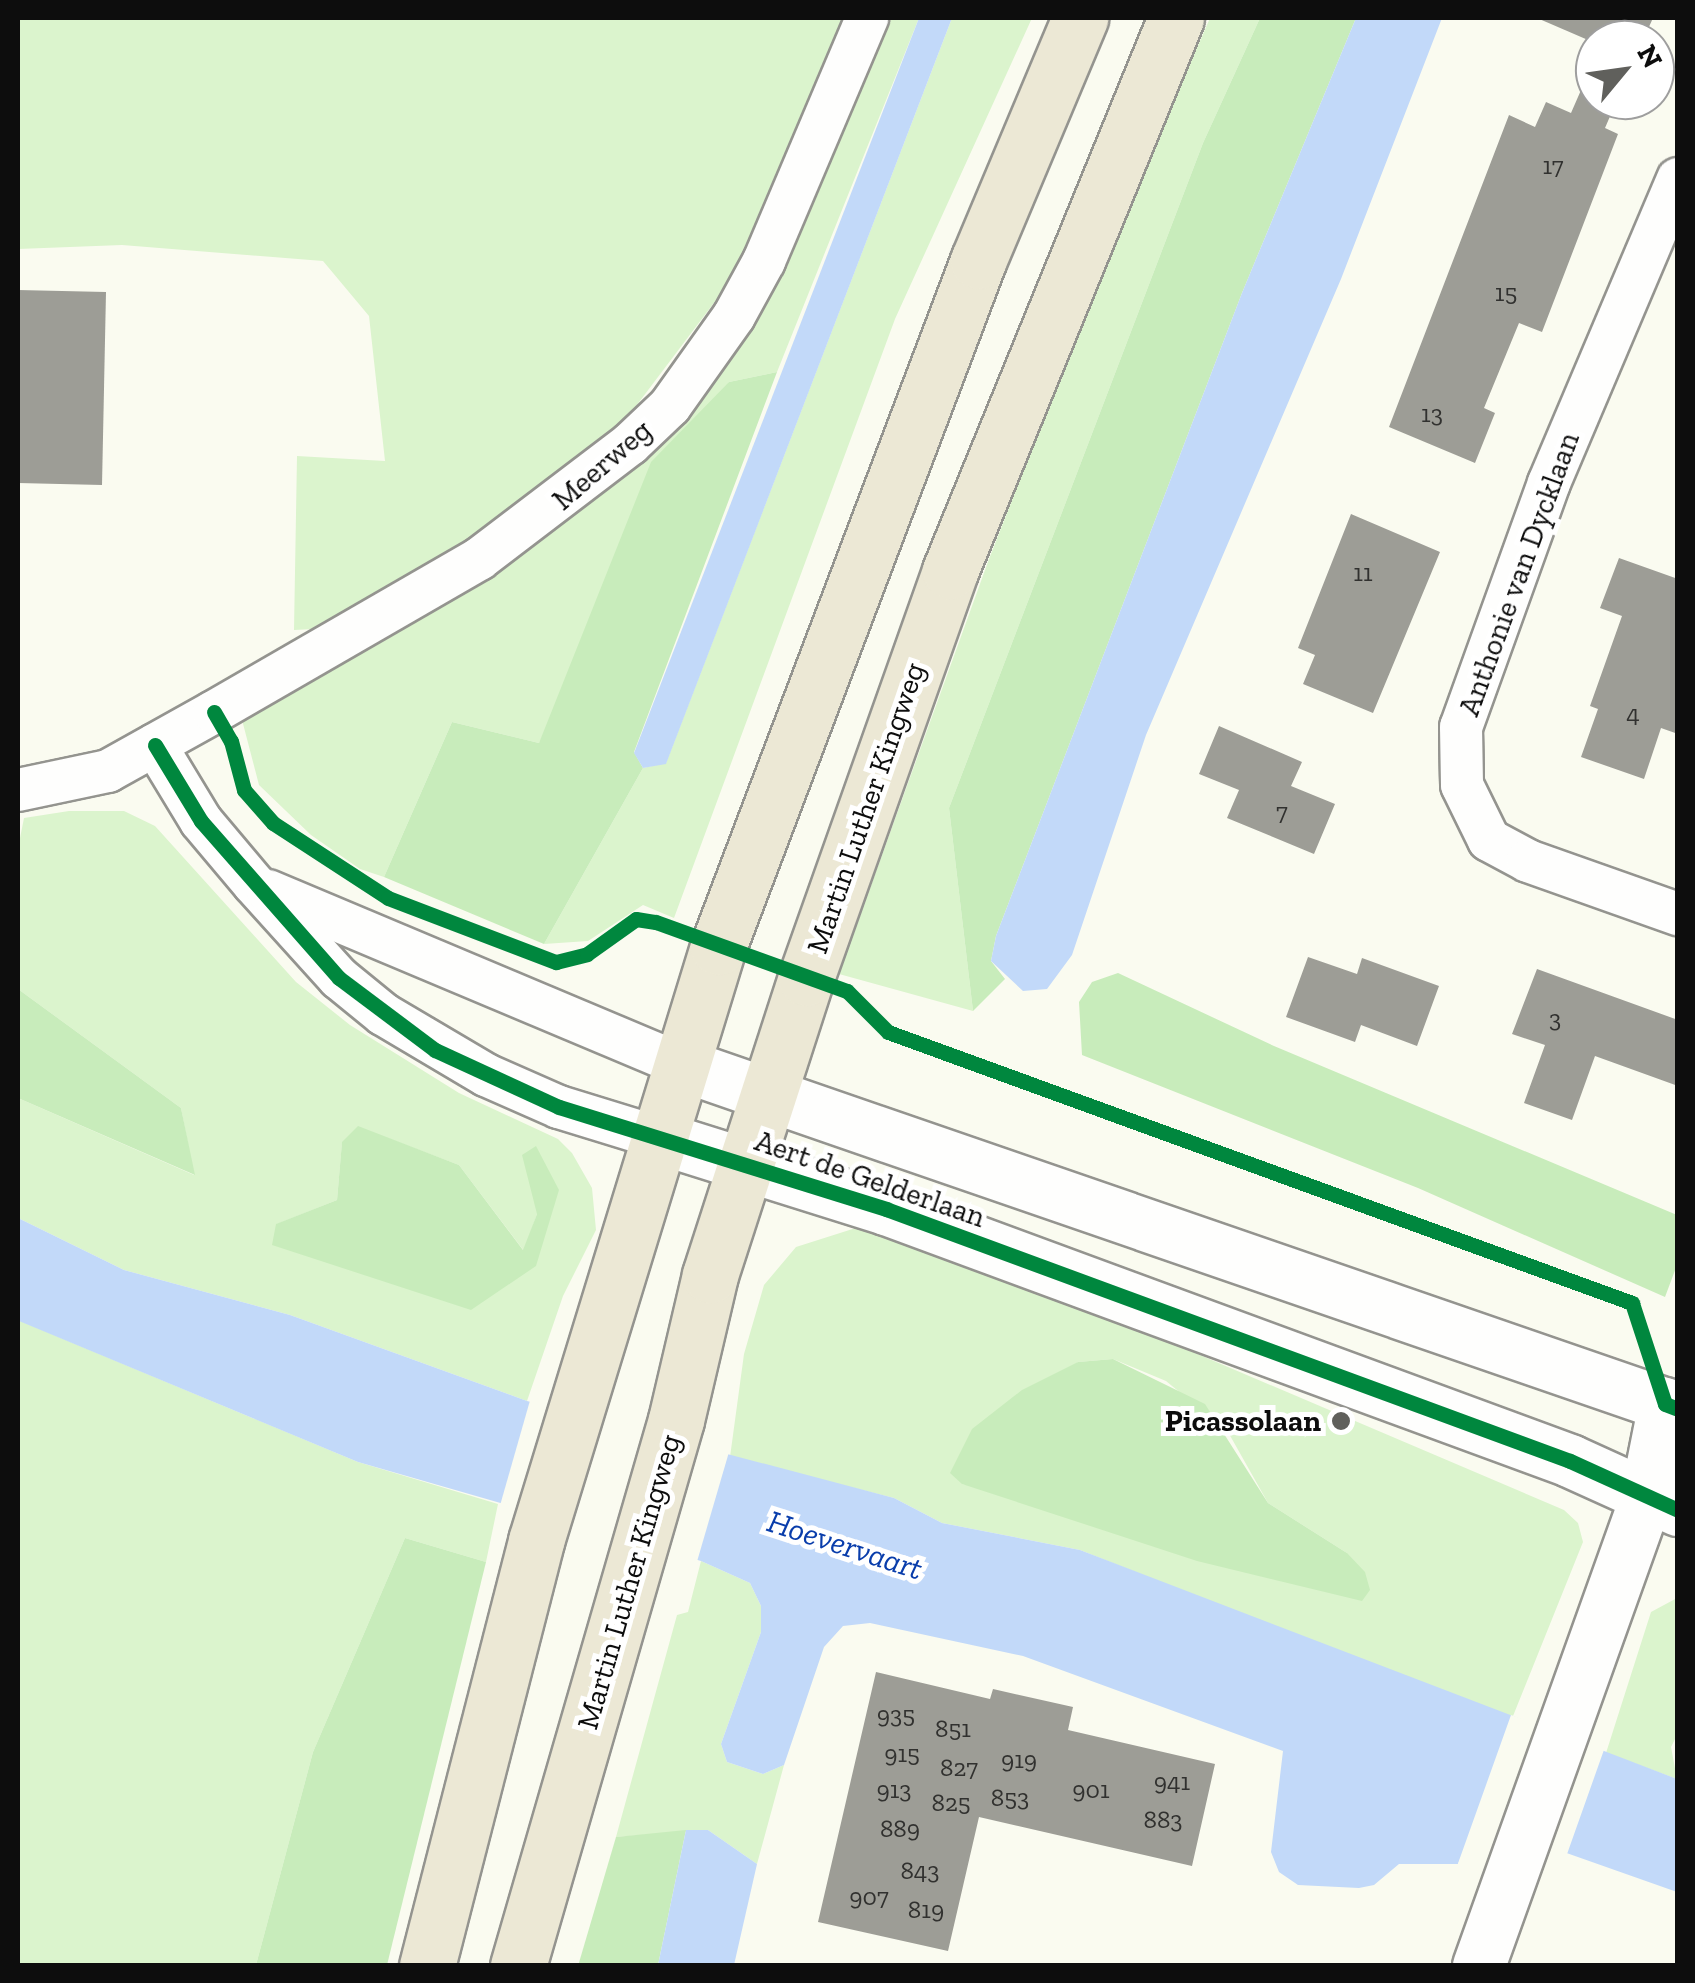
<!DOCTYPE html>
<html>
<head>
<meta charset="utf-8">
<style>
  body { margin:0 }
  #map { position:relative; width:1695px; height:1983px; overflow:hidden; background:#fafbf0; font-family:"Zilla Slab",serif }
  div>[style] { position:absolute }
  .green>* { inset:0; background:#dbf4cd }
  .forest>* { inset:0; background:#c8ecbb }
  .water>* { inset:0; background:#c2d9f9 }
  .pier>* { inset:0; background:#fafbf0 }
  .building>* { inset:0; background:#9d9d96 }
  .roads { filter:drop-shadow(2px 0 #94948f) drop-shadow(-2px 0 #94948f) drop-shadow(0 2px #94948f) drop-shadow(0 -2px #94948f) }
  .minor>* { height:42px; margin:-21px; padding:0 21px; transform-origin:21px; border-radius:21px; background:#fefefd }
  .tertiary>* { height:52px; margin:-26px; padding:0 26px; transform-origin:26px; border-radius:26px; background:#fefefd }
  .trunk>* { height:55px; margin:-27.5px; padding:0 27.5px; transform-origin:27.5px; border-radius:27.5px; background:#ece8d5 }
  .cycleway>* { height:15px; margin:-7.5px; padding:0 7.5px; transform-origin:7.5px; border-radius:7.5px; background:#00873e }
  .dots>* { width:28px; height:28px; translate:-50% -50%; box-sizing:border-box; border:5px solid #fff; border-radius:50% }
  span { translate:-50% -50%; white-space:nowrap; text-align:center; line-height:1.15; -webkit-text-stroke:10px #fff; paint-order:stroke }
  .number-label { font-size:25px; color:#31312f }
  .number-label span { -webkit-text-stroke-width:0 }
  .street-label { font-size:30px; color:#0d0d0d }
  .poi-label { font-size:30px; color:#0d0d0d; font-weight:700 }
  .right { translate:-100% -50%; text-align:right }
  .water-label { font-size:32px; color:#093dab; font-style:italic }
  .frame { position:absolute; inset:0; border:20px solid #0d0d0d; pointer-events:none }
  .north { position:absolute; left:1575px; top:20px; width:100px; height:100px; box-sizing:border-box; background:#fff; border:2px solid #9e9e9e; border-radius:50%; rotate:61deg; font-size:28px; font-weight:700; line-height:40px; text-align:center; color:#0d0d0d }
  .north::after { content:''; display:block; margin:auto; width:35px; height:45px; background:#60605c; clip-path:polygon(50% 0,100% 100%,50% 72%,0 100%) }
</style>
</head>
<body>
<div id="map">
  <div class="green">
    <i style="clip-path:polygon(18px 18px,846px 18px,735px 275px,627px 418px,488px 528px,313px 629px,294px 630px,297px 456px,385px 461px,369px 316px,323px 261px,122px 245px,18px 249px)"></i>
    <i style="clip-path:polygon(886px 18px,919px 18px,777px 372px,729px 382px,539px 743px,452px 722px,384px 877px,360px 869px,311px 835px,259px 785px,241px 716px,484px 577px,632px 467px)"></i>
    <i style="clip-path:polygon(952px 18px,1032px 18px,895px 319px,674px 918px,643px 905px,588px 941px,544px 944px,643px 768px,666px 763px)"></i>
    <i style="clip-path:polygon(1210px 18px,1260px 18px,1203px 143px,949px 808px,973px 1011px,839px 974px,989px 559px,1120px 224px)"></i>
    <i style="clip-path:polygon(evenodd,69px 811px,124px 811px,155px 826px,296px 982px,350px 1025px,459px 1093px,558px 1139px,572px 1153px,592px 1188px,596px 1230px,563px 1296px,527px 1401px,290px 1315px,124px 1270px,18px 1218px,18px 1098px,194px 1175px,181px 1108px,18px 989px,18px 848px,24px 818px,69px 811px,358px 1127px,459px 1165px,524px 1251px,537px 1214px,536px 1266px,277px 1224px,337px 1200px,342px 1143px,358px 1127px)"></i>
    <i style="clip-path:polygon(evenodd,862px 1226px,1038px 1286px,1564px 1510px,1578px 1523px,1583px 1542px,1511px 1721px,1080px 1550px,942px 1523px,894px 1498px,730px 1457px,744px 1354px,764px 1285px,796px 1247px,862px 1226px,1113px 1359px,1166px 1381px,1228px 1432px,1268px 1503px,1347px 1553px,962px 1484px,1078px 1362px,1113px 1359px)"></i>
    <i style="clip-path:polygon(18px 1320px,358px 1462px,498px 1504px,486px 1562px,405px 1538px,313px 1752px,256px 1965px,18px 1965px)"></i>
    <i style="clip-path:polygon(701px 1561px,750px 1583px,761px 1606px,761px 1632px,721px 1744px,727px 1762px,763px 1774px,784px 1765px,757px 1864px,708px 1830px,616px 1837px,677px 1615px,688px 1612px)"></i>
    <i style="clip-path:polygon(1677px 1598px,1678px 1733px,1671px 1747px,1677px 1779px,1606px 1753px,1651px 1612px)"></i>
  </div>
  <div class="forest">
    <i style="clip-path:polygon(1260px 18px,1356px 18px,1242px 293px,996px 936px,991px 961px,1005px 979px,973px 1011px,949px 808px,1203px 143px)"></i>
    <i style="clip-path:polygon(777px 372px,634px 752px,643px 768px,544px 944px,384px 877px,452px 722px,539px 743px,651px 462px,729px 382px)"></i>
    <i style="clip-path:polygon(1118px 973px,1274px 1046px,1677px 1215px,1677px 1265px,1665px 1297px,1418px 1188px,1082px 1055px,1079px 1002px,1092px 982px)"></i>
    <i style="clip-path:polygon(18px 989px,181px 1108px,195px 1175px,18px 1098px)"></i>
    <i style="clip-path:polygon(358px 1126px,459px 1165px,523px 1250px,537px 1214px,522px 1155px,536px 1146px,559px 1190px,536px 1266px,471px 1310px,272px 1245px,276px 1224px,337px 1200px,342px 1142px)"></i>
    <i style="clip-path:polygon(1113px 1359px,1205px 1404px,1268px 1503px,1347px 1553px,1365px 1572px,1370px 1590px,1362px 1601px,1197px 1561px,962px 1484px,950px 1473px,972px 1429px,1022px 1390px,1078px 1362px)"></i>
    <i style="clip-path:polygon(405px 1538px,486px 1562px,387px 1965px,256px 1965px,313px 1752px)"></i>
    <i style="clip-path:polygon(686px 1830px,658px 1965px,578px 1966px,616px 1837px)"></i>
  </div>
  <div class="water">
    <i style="clip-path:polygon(919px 18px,952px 18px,666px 764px,643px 768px,634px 753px)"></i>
    <i style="clip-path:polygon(1356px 18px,1442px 18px,1341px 279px,1146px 735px,1072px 955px,1047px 989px,1023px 991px,991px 961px,996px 936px,1242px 293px)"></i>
    <i style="clip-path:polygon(18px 1218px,124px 1270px,290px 1315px,527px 1401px,894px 1498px,942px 1523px,1080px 1550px,1677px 1779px,1677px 1892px,1476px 1821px,1458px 1864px,1399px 1864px,1374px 1885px,1359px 1888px,1298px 1885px,1279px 1872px,1271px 1852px,1283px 1751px,1023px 1656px,870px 1623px,843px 1626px,824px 1647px,784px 1765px,763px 1774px,727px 1762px,721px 1744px,761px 1632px,761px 1606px,750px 1583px,701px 1561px,358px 1462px,19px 1321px)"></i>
    <i style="clip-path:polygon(686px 1830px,708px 1830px,757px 1864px,734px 1965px,658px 1965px)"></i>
  </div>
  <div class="pier">
    <i style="clip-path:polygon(531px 1397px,729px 1452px,696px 1565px,499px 1509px)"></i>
    <i style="clip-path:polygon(1511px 1715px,1605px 1747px,1566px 1857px,1479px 1827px,1456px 1869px)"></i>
  </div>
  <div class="building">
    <i style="clip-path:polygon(1537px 18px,1653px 18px,1643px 40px,1595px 43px)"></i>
    <i style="clip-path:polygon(1595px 58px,1595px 100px,1617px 100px,1605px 128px,1618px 134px,1542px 332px,1519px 323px,1484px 408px,1495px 413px,1475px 463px,1389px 427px,1509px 115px,1535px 127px,1546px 102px,1571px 113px)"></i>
    <i style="clip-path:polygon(18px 290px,106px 292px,102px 485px,18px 483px)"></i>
    <i style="clip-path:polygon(1351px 514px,1440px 552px,1373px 713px,1303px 684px,1315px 655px,1298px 648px)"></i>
    <i style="clip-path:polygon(1619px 558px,1678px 579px,1678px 734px,1661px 728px,1644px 779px,1581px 757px,1598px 709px,1590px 706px,1622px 616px,1600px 608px)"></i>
    <i style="clip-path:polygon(1219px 726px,1302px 762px,1291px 786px,1335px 804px,1314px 854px,1227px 818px,1239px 790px,1199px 774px)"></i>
    <i style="clip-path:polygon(1308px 957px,1357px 974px,1362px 958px,1439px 986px,1417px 1046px,1361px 1025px,1355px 1042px,1286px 1017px)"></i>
    <i style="clip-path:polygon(1537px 969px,1678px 1020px,1678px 1086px,1595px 1056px,1572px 1120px,1524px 1103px,1545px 1045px,1512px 1034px)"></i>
    <i style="clip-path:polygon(876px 1672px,990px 1699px,993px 1689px,1073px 1707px,1068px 1730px,1215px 1764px,1192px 1866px,979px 1817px,948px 1951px,818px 1922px)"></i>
  </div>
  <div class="roads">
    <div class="minor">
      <i style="left:1678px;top:179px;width:330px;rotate:113deg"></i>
      <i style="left:1549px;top:483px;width:259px;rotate:109.8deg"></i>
      <i style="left:1461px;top:727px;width:58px;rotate:89deg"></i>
      <i style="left:1462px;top:785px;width:61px;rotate:63.9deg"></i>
      <i style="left:1489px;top:840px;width:44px;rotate:28.3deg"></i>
      <i style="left:1528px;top:861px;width:159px;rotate:19.5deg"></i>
      <i style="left:155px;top:745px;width:89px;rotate:58.8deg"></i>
      <i style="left:201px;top:821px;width:82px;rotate:49.9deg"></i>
      <i style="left:254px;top:884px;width:127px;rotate:47.9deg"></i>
      <i style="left:339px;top:978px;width:57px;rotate:39.3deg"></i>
      <i style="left:383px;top:1014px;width:120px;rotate:30.6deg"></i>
      <i style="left:486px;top:1075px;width:80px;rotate:23.7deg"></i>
      <i style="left:559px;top:1107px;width:106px;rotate:17.1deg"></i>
      <i style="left:18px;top:790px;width:92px;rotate:-11.9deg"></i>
      <i style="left:108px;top:771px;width:121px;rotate:-29.1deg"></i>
      <i style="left:214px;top:712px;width:306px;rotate:-30deg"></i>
      <i style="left:479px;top:559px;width:190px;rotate:-37.3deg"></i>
      <i style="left:630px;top:444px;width:55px;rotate:-43.5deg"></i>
      <i style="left:670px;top:406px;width:110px;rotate:-54.6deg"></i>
      <i style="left:734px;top:316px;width:63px;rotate:-61.4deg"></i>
      <i style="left:764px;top:261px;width:264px;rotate:-67deg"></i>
      <i style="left:268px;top:891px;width:449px;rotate:22.8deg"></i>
    </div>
    <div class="tertiary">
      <i style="left:682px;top:1065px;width:1054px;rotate:19.05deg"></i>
      <i style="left:660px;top:1138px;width:237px;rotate:17.4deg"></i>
      <i style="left:886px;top:1209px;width:729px;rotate:20.22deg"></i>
      <i style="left:1570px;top:1461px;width:119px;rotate:24.4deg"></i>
      <i style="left:1479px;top:1966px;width:496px;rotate:-70.3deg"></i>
      <i style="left:1646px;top:1499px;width:97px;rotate:-78.7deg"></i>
    </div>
    <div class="trunk">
      <i style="left:427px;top:1966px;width:439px;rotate:-75.6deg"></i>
      <i style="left:536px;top:1541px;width:621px;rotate:-72.97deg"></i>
      <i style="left:718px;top:947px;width:734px;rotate:-69.24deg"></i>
      <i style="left:978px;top:261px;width:264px;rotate:-67.2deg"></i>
      <i style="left:518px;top:1966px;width:568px;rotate:-73.86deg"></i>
      <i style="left:676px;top:1420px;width:149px;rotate:-76.8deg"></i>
      <i style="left:710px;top:1275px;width:312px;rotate:-72.1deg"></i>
      <i style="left:806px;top:978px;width:432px;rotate:-70.5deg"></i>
      <i style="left:950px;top:571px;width:597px;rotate:-67.77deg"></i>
    </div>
  </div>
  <div class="cycleway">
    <i style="left:214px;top:712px;width:34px;rotate:60deg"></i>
    <i style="left:231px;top:741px;width:51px;rotate:75.1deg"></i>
    <i style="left:244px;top:790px;width:44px;rotate:48.7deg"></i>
    <i style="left:273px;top:823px;width:137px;rotate:33.1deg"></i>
    <i style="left:388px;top:898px;width:180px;rotate:20.9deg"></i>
    <i style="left:556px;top:962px;width:32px;rotate:-14deg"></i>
    <i style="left:587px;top:954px;width:60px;rotate:-35.5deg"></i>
    <i style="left:636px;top:919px;width:20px;rotate:9deg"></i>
    <i style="left:656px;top:922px;width:203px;rotate:19.9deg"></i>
    <i style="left:847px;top:991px;width:58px;rotate:45deg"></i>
    <i style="left:888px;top:1032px;width:792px;rotate:20.01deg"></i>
    <i style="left:1632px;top:1303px;width:106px;rotate:71.9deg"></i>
    <i style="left:1665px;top:1404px;width:14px;rotate:21deg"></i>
    <i style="left:155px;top:745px;width:89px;rotate:58.8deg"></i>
    <i style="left:201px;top:821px;width:209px;rotate:48.7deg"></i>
    <i style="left:339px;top:978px;width:120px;rotate:36.9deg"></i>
    <i style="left:435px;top:1050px;width:136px;rotate:24.7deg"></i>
    <i style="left:559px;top:1107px;width:343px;rotate:17.3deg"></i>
    <i style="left:886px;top:1209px;width:729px;rotate:20.22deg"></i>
    <i style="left:1570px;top:1461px;width:119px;rotate:24.4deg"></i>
  </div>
  <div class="dots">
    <i style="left:1341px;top:1421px;background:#60605c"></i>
  </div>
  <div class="number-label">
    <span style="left:1553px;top:165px">17</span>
    <span style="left:1506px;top:292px">15</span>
    <span style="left:1432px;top:413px">13</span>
    <span style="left:1363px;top:572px">11</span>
    <span style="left:1633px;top:713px">4</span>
    <span style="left:1282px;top:811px">7</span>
    <span style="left:1555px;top:1018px">3</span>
    <span style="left:896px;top:1714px">935</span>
    <span style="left:953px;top:1728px">851</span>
    <span style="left:902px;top:1753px">915</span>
    <span style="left:1019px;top:1759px">919</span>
    <span style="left:959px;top:1767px">827</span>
    <span style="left:1172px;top:1781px">941</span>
    <span style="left:894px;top:1789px">913</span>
    <span style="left:1091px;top:1789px">901</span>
    <span style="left:1010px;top:1797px">853</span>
    <span style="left:951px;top:1802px">825</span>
    <span style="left:1163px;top:1819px">883</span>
    <span style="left:900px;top:1828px">889</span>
    <span style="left:920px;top:1870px">843</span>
    <span style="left:869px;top:1896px">907</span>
    <span style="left:926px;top:1909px">819</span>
  </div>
  <div class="street-label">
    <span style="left:602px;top:465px;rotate:-41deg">Meerweg</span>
    <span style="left:1519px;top:574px;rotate:-70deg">Anthonie van Dycklaan</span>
    <span style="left:866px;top:808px;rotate:-71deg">Martin Luther Kingweg</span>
    <span style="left:870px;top:1179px;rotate:19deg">Aert de Gelderlaan</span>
    <span style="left:629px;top:1582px;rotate:-74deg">Martin Luther Kingweg</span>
  </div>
  <div class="poi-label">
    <span class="right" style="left:1321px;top:1421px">Picassolaan</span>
  </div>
  <div class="water-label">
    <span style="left:845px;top:1545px;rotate:18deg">Hoevervaart</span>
  </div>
  <div class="frame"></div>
  <div class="north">N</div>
</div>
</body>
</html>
